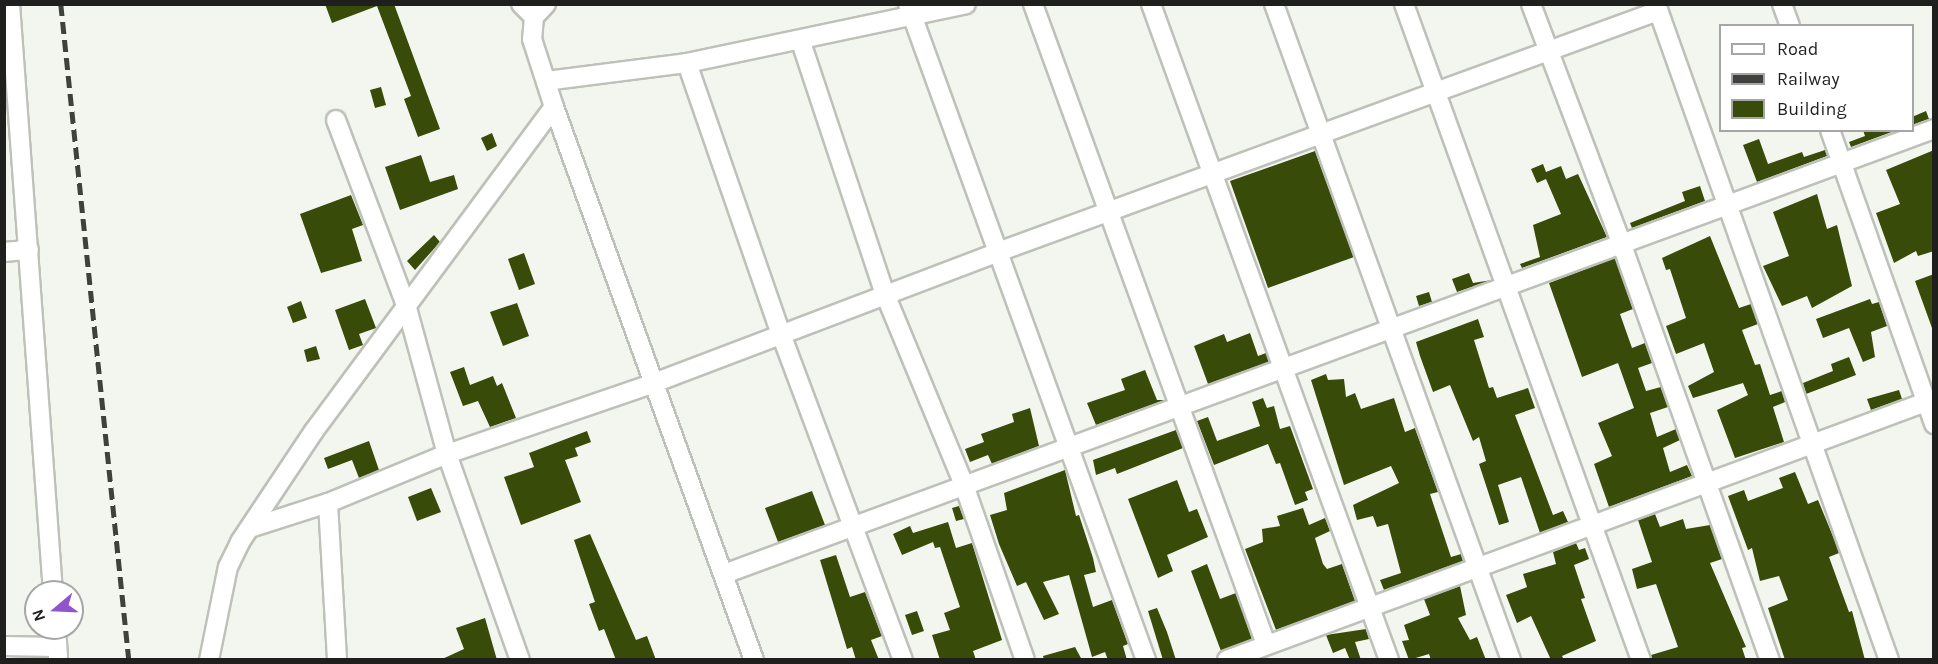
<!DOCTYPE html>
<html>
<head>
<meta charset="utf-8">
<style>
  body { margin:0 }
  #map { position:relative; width:1938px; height:664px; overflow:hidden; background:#f3f6ee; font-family:Karla,sans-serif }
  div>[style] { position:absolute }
  .building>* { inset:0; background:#384b09 }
  .roads { filter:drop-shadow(2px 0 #bec1b9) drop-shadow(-2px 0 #bec1b9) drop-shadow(0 2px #bec1b9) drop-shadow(0 -2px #bec1b9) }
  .minor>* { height:18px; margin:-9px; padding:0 9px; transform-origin:9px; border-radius:9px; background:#fff }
  .rail>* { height:4.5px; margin-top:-2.25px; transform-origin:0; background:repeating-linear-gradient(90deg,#3f413d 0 12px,transparent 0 18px) }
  span { translate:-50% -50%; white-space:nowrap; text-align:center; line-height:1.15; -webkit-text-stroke:6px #fff; paint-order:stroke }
  .frame { position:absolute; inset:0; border:6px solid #1f201d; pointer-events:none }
  .legend { position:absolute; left:1719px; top:24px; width:195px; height:108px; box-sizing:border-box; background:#fff; border:2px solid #a5a6a5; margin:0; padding:8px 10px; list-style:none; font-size:18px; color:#1f201d }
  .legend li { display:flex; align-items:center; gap:12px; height:30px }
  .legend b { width:30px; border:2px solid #a5a6a5 }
  .north { position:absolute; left:24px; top:580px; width:60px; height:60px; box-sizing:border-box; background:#fff; border:2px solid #a5a6a5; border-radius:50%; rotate:251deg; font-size:16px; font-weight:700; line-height:24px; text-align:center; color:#1f201d }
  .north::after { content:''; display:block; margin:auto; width:21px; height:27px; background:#9154cb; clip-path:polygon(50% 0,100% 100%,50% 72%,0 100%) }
</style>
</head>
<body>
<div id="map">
  <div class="building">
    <i style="clip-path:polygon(325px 4px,394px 4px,440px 129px,418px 137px,404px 99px,411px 96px,377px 6px,332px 23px)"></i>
    <i style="clip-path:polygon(381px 87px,386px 105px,375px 108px,370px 90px)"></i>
    <i style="clip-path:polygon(1926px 111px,1929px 119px,1912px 125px,1912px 117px)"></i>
    <i style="clip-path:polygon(1863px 130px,1897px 130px,1851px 147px,1849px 142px,1865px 136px)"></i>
    <i style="clip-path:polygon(492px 133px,497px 146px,487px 151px,481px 138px)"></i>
    <i style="clip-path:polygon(1759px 139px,1768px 164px,1802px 152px,1804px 157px,1825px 150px,1827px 156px,1757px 182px,1743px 145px)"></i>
    <i style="clip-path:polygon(1934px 150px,1934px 251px,1918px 256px,1916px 251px,1894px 263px,1876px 213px,1900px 204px,1886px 170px)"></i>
    <i style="clip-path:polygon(1315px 151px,1354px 257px,1268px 288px,1230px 181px)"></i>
    <i style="clip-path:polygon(421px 155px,430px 182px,454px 175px,458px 189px,400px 210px,385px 167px)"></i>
    <i style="clip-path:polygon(1543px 164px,1546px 172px,1561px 166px,1566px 179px,1578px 174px,1607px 237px,1522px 268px,1520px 264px,1540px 257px,1533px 225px,1561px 214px,1546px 179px,1537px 183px,1531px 169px)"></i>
    <i style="clip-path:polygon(1700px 186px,1705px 201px,1632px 228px,1630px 223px,1685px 201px,1682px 192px)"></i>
    <i style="clip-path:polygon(1817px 194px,1827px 229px,1837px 225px,1852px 286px,1812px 308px,1807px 296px,1782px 306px,1763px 266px,1789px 256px,1773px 212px)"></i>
    <i style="clip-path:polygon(351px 195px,363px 225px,352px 229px,362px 261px,321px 273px,300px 214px)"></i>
    <i style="clip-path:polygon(434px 235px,440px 242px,415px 270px,407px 261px)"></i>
    <i style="clip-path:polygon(1710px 236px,1739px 308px,1751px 304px,1758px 324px,1742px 330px,1755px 365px,1760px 364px,1770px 395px,1782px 391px,1785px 402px,1773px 407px,1784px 442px,1735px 458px,1717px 410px,1748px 395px,1743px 383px,1693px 398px,1688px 386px,1714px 372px,1704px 343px,1676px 354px,1666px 326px,1686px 318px,1670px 269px,1666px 270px,1662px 258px)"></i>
    <i style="clip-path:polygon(524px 253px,535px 284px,519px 290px,508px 259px)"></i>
    <i style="clip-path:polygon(1615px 258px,1633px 309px,1620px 314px,1632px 348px,1645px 343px,1652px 363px,1638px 368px,1646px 391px,1661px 387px,1668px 407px,1650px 413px,1657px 437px,1676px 429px,1680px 440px,1663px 448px,1670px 472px,1687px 465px,1692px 476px,1609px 507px,1594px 464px,1612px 456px,1598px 423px,1634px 408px,1618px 363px,1582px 377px,1549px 283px)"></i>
    <i style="clip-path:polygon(1469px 273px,1473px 283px,1492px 280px,1457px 292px,1452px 279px)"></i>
    <i style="clip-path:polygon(1934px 274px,1934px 328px,1932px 328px,1915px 281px)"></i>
    <i style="clip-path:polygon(1429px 292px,1432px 302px,1419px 306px,1416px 296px)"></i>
    <i style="clip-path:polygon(365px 299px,376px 328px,359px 334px,363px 345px,349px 350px,335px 310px)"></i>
    <i style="clip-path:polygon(1870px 299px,1872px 304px,1879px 302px,1887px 326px,1871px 332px,1875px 357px,1863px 362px,1849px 328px,1823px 338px,1816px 319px)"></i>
    <i style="clip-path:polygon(301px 301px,307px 318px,293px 323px,287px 307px)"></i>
    <i style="clip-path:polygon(517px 303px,529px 336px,503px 346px,490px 312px)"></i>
    <i style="clip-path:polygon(1478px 319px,1484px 337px,1474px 340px,1489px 388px,1493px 387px,1497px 398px,1528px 388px,1535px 408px,1515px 415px,1553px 515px,1563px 511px,1568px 522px,1540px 533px,1521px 477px,1498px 485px,1509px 522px,1499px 525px,1479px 464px,1486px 461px,1479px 437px,1473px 441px,1450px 385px,1433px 392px,1420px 356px,1416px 342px)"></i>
    <i style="clip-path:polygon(1250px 333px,1258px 356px,1266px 353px,1269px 362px,1208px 384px,1194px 346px,1224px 334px,1227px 342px)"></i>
    <i style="clip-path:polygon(316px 346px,320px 359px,307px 362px,304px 350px)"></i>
    <i style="clip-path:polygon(1849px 357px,1856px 375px,1806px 394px,1803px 383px,1833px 371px,1831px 364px)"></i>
    <i style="clip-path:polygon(464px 367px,470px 385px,493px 376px,497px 386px,502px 383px,516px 418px,490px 427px,478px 401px,463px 406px,450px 372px)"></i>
    <i style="clip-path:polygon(1145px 370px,1157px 400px,1165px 400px,1096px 425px,1087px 403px,1125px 390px,1121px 379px)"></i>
    <i style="clip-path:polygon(1326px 374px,1328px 380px,1344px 379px,1346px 397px,1355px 393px,1361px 409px,1394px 398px,1405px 432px,1415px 428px,1438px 492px,1430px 494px,1451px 557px,1461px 554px,1463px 561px,1384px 590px,1380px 580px,1401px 573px,1388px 524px,1377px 527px,1373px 516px,1357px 520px,1353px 505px,1399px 483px,1391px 466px,1344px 485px,1311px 380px)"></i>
    <i style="clip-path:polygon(1899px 390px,1902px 399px,1871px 410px,1867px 399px)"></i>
    <i style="clip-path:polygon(1263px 398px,1267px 408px,1274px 406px,1280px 429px,1290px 426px,1313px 489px,1305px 492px,1308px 500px,1295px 505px,1280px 463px,1276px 464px,1268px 444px,1214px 465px,1197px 421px,1208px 417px,1217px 441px,1260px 426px,1252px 402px)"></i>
    <i style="clip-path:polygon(1030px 408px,1039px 446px,992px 464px,988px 455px,970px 462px,965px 449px,984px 442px,981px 434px,1014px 422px,1012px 414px)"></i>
    <i style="clip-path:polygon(1176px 430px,1183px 448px,1117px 474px,1115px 468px,1096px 475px,1093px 460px)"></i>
    <i style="clip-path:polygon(587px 431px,591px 442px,575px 448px,578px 456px,565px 460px,581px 502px,521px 525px,504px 477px,534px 467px,529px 453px)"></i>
    <i style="clip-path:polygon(369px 441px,379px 470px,359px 478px,352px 460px,328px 469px,324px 458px)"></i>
    <i style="clip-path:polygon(1065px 470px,1076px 516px,1079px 515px,1093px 558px,1096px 572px,1084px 575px,1093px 607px,1112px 600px,1128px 644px,1123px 646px,1127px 660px,1108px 660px,1105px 652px,1092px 657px,1069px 575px,1043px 582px,1059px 614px,1044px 620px,1026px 582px,1017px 586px,999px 544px,990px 515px,1007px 510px,1004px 493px)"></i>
    <i style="clip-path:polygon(1795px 472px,1808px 504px,1818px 500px,1837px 546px,1839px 553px,1829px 557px,1849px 612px,1852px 611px,1865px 660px,1785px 660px,1768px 608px,1788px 600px,1779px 576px,1760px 581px,1752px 548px,1748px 550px,1728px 496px,1744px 490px,1748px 501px,1783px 488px,1779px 478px)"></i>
    <i style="clip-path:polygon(1177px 480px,1189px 512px,1197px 509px,1208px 537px,1167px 555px,1173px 571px,1158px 578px,1128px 499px)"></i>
    <i style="clip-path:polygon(431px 488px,441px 512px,417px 521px,408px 497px)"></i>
    <i style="clip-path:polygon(812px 491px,825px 525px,778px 542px,765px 508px)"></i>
    <i style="clip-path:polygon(959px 506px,964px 519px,956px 521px,952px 508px)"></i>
    <i style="clip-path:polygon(1303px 508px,1309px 525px,1325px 518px,1330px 531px,1315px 538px,1323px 564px,1327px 569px,1342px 564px,1355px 601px,1276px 630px,1245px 549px,1263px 542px,1262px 529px,1280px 526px,1277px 516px)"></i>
    <i style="clip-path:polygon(1655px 514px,1660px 527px,1683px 519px,1686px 529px,1710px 525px,1722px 559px,1710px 563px,1746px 647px,1742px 648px,1746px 660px,1652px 660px,1651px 655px,1678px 647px,1656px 584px,1637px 589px,1632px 569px,1652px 562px,1638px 520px)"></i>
    <i style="clip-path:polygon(948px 522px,956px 548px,972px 543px,1002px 640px,973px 651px,976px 660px,940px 660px,932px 635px,950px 630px,944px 613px,960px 607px,940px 547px,935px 548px,933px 542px,902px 555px,893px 534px,910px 526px,913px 533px)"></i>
    <i style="clip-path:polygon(590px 534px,636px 640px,647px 636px,656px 660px,616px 660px,604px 629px,599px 631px,589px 604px,595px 602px,574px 540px)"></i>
    <i style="clip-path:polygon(1576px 543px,1579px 550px,1585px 548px,1589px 559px,1574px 565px,1585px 598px,1581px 599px,1596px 641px,1562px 656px,1564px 660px,1551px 660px,1531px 616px,1517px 623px,1506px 595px,1527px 587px,1523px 574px,1556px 564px,1553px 552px)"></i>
    <i style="clip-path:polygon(836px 555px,850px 597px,865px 592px,882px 636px,871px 640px,879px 660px,856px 660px,852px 647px,847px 649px,820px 560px)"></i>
    <i style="clip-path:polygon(1207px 564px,1220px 599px,1236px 593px,1252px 639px,1221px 651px,1191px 571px)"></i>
    <i style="clip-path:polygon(1460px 586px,1466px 615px,1458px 618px,1470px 640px,1477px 637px,1486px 660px,1431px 660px,1429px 654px,1409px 660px,1402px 641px,1409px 640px,1404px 625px,1430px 615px,1424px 599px)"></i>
    <i style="clip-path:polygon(1157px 608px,1167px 632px,1176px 660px,1163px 660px,1148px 611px)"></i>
    <i style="clip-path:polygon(917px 611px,924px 631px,912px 635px,905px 615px)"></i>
    <i style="clip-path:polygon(485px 618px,497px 660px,440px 660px,464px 649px,456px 628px)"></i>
    <i style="clip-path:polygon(1366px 629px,1369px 639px,1355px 642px,1361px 660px,1350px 660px,1345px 648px,1333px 653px,1326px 635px)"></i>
    <i style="clip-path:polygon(1075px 647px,1082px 660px,1044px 660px,1043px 656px)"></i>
  </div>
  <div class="roads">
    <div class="minor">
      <i style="left:10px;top:4px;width:590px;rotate:85.82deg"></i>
      <i style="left:521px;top:4px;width:18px;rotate:45deg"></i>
      <i style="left:546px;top:4px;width:18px;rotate:133deg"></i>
      <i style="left:534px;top:17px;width:22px;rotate:95deg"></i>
      <i style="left:532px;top:39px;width:71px;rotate:72.1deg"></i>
      <i style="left:554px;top:107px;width:588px;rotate:70.12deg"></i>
      <i style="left:908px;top:4px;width:698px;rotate:70.06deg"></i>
      <i style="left:1033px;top:4px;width:681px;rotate:70deg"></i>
      <i style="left:1151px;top:4px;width:698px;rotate:70.06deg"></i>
      <i style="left:1274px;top:4px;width:697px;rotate:70.14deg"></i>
      <i style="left:1404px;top:4px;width:697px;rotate:70.14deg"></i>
      <i style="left:1531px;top:4px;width:258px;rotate:69.3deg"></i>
      <i style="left:1622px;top:245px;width:441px;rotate:70.4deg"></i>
      <i style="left:1656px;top:4px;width:696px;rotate:70.45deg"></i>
      <i style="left:1782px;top:4px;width:23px;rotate:70deg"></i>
      <i style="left:801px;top:42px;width:266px;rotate:71.6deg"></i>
      <i style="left:885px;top:294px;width:207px;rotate:67.5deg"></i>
      <i style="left:964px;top:485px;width:185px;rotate:70.8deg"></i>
      <i style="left:687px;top:63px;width:287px;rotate:70.9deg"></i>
      <i style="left:781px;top:334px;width:348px;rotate:69.5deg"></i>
      <i style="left:546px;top:81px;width:142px;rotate:-7.3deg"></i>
      <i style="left:687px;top:63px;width:285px;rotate:-11.9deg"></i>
      <i style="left:336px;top:120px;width:201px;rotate:69.3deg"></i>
      <i style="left:407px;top:308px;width:151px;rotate:74.7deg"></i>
      <i style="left:447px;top:454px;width:219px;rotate:70.5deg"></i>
      <i style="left:1830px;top:130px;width:312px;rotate:70.5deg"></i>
      <i style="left:4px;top:252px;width:25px;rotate:-5deg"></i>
      <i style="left:328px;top:503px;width:157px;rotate:86.7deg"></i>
      <i style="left:250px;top:528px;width:82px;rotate:-17.8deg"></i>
      <i style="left:328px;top:503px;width:129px;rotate:-22.4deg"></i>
      <i style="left:447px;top:454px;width:219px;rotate:-18.9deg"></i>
      <i style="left:654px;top:383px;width:368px;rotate:-20.8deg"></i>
      <i style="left:998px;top:252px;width:703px;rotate:-20.06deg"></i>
      <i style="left:724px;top:574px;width:1289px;rotate:-20.19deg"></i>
      <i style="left:56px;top:628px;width:30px;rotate:86deg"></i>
      <i style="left:4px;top:646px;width:53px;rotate:1.1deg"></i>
      <i style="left:209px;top:660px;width:95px;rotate:-78.5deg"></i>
      <i style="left:228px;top:567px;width:28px;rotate:-64deg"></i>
      <i style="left:240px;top:542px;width:133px;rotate:-56.3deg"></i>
      <i style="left:314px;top:431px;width:403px;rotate:-53.5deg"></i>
      <i style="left:1227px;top:660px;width:754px;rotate:-20.26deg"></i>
    </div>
  </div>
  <div class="rail">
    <i style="left:61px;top:4px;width:660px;rotate:84.08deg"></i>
  </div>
  <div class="frame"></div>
  <ul class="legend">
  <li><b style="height:8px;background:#fff"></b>Road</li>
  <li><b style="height:8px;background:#3f413d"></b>Railway</li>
  <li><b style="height:16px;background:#384b09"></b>Building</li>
  </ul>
  <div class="north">N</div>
</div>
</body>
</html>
